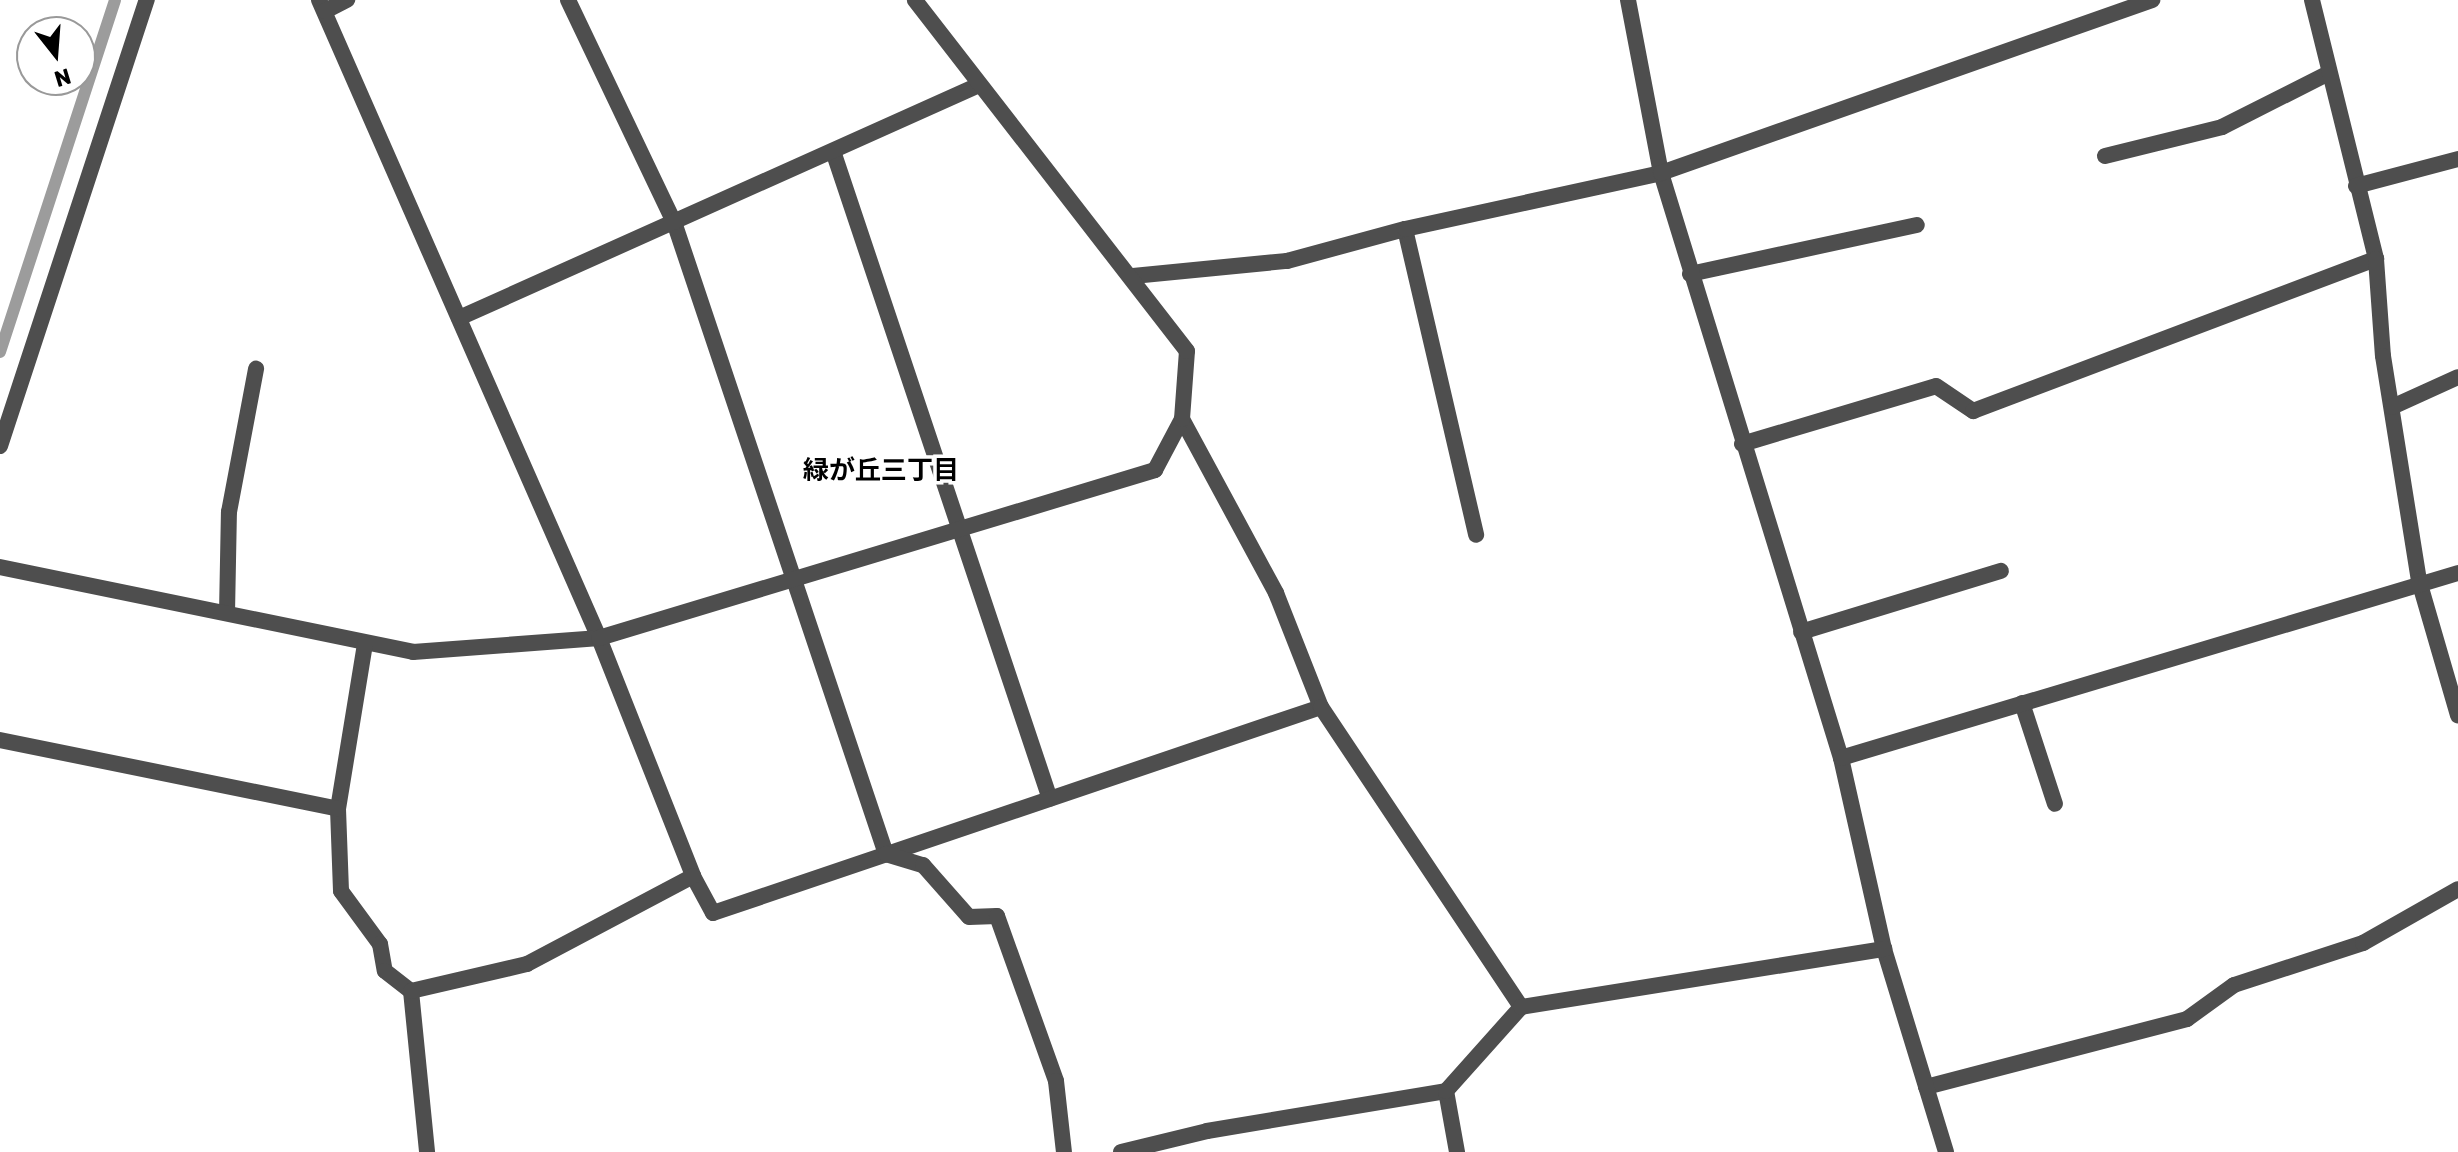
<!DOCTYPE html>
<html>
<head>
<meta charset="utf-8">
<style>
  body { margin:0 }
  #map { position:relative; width:2458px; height:1152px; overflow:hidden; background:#fff; font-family:Rubik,"Noto Sans JP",sans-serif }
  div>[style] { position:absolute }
  .stream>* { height:12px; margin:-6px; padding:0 6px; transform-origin:6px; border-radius:6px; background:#9c9c9c }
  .service>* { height:16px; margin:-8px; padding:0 8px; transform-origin:8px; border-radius:8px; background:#4e4e4e }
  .minor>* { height:16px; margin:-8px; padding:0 8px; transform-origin:8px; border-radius:8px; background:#4e4e4e }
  span { translate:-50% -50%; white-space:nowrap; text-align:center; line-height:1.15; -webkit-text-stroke:7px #fff; paint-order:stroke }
  .neighbourhood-label { font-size:26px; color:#000; font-weight:700 }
  .north { position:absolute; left:16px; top:16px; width:80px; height:80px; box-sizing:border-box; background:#fff; border:2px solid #999; border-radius:50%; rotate:163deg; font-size:22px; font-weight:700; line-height:32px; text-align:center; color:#000 }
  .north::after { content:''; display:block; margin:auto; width:28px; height:36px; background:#000; clip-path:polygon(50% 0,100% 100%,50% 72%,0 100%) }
</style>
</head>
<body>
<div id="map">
  <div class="stream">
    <i style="left:0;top:352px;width:370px;rotate:-71.9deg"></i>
  </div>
  <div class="service">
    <i style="left:833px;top:151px;width:683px;rotate:71.49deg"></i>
    <i style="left:2105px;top:156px;width:121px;rotate:-13.9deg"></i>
    <i style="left:2222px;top:127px;width:120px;rotate:-26.8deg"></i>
    <i style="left:674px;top:222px;width:667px;rotate:71.46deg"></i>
    <i style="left:1405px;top:229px;width:314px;rotate:76.9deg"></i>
    <i style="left:1690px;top:274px;width:232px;rotate:-12.2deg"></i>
    <i style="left:1742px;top:444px;width:202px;rotate:-16.6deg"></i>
    <i style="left:1936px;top:386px;width:45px;rotate:34deg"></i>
    <i style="left:1973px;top:411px;width:431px;rotate:-20.7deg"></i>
    <i style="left:227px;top:613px;width:101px;rotate:-88.9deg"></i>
    <i style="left:229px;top:512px;width:146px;rotate:-79.3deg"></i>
    <i style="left:1801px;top:632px;width:209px;rotate:-17deg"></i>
    <i style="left:2022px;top:703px;width:106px;rotate:71.9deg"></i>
    <i style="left:1926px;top:1087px;width:270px;rotate:-14.6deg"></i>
    <i style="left:2187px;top:1019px;width:58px;rotate:-35.9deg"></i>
    <i style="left:2234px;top:985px;width:136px;rotate:-18deg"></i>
    <i style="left:2363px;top:943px;width:109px;rotate:-29.6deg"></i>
  </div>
  <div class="minor">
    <i style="left:319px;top:0;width:697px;rotate:66.3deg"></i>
    <i style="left:599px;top:638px;width:256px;rotate:68.4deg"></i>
    <i style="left:693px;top:876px;width:42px;rotate:61.6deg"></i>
    <i style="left:713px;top:913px;width:642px;rotate:-18.72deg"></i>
    <i style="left:568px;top:0;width:246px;rotate:64.5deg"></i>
    <i style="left:1628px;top:0;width:176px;rotate:79.2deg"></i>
    <i style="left:1661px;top:173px;width:612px;rotate:72.9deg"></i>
    <i style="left:1841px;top:758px;width:196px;rotate:77.3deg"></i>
    <i style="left:1884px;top:949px;width:212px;rotate:73deg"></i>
    <i style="left:2312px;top:0;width:267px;rotate:76.1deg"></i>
    <i style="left:2376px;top:259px;width:97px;rotate:85.9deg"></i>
    <i style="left:2383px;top:356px;width:228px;rotate:80.9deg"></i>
    <i style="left:2419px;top:581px;width:140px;rotate:73.8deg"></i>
    <i style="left:325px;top:11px;width:25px;rotate:-27deg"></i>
    <i style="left:2356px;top:186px;width:106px;rotate:-14.8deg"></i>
    <i style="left:1133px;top:276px;width:155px;rotate:-5.6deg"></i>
    <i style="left:1287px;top:261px;width:122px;rotate:-15.2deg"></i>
    <i style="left:1405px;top:229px;width:262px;rotate:-12.3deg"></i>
    <i style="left:1661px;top:173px;width:521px;rotate:-19.41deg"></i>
    <i style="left:459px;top:318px;width:570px;rotate:-24.14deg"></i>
    <i style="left:2392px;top:407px;width:72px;rotate:-24.4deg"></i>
    <i style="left:1182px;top:419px;width:198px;rotate:61.6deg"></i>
    <i style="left:1276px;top:593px;width:123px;rotate:68.5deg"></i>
    <i style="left:1321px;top:707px;width:361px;rotate:56.3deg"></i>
    <i style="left:0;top:446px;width:470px;rotate:-71.8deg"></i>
    <i style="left:0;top:567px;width:422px;rotate:11.6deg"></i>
    <i style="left:413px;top:652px;width:187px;rotate:-4.3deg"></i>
    <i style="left:599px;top:638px;width:581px;rotate:-16.81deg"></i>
    <i style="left:1155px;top:470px;width:58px;rotate:-62.1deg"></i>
    <i style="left:1182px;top:419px;width:68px;rotate:-85.8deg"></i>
    <i style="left:1187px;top:351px;width:444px;rotate:-127.8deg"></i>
    <i style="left:365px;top:644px;width:167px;rotate:99.3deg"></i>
    <i style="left:338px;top:809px;width:82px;rotate:87.9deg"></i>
    <i style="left:341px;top:891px;width:66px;rotate:53.7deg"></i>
    <i style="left:380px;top:944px;width:27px;rotate:80deg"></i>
    <i style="left:385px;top:971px;width:33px;rotate:38deg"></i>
    <i style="left:411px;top:991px;width:162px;rotate:84.3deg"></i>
    <i style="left:0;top:740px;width:345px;rotate:11.5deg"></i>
    <i style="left:1841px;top:758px;width:644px;rotate:-16.69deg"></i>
    <i style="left:886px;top:854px;width:39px;rotate:17deg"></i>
    <i style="left:923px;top:865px;width:69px;rotate:48.5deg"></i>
    <i style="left:969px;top:917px;width:28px;rotate:-2deg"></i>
    <i style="left:997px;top:916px;width:175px;rotate:70.3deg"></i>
    <i style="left:1056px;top:1081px;width:71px;rotate:83.6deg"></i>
    <i style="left:411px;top:991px;width:119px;rotate:-13.1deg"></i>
    <i style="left:527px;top:964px;width:188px;rotate:-27.9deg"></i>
    <i style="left:1121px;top:1152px;width:89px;rotate:-13.7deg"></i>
    <i style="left:1207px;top:1131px;width:242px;rotate:-9.5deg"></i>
    <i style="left:1457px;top:1152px;width:62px;rotate:-100.2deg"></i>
    <i style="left:1446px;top:1091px;width:113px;rotate:-48.2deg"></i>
    <i style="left:1521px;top:1007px;width:368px;rotate:-9.1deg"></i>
  </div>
  <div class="neighbourhood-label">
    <span style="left:881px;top:471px">緑が丘三丁目</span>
  </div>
  <div class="north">N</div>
</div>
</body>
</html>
